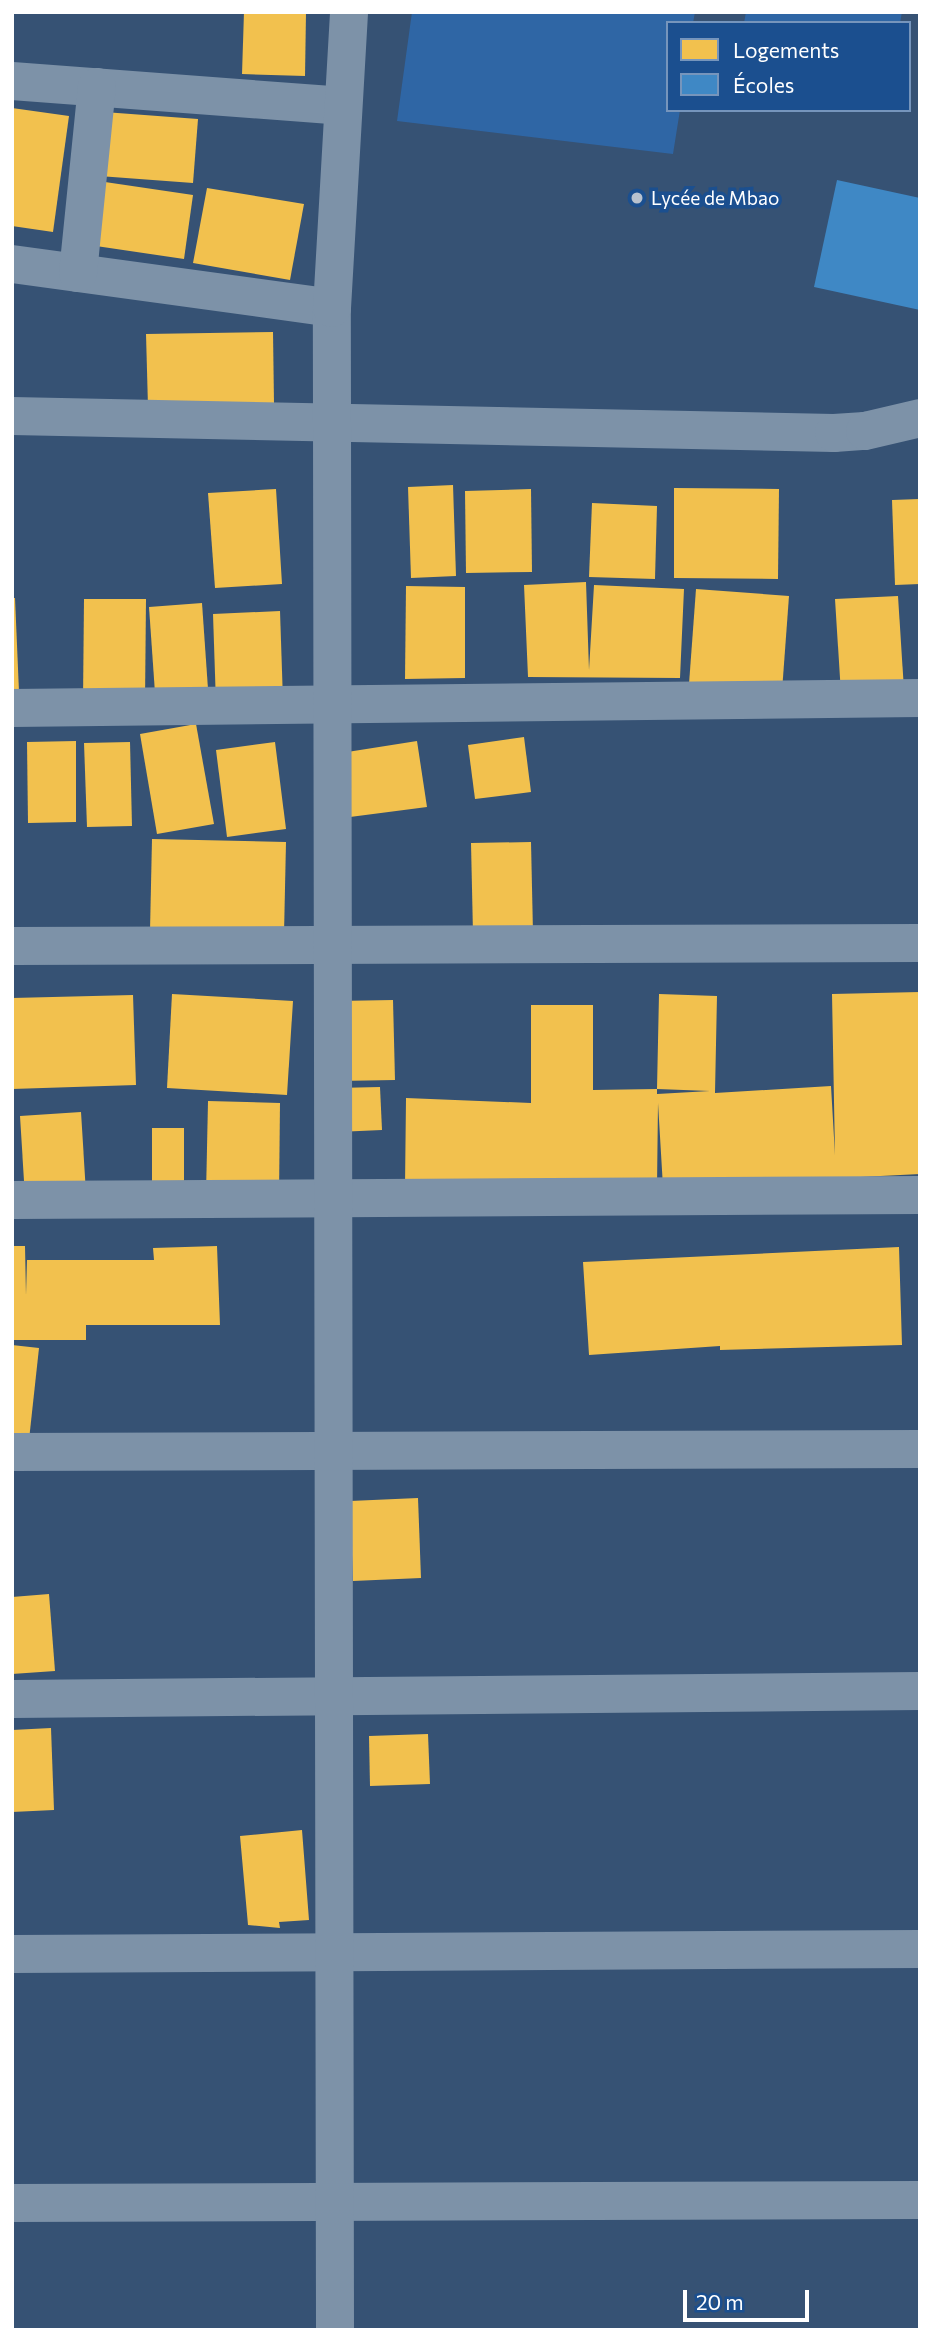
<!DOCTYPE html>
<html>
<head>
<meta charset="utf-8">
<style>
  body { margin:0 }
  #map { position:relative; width:932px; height:2342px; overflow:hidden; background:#365274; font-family:Commissioner,sans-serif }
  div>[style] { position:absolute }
  .green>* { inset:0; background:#2f66a5 }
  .homes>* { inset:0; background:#f2c14e }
  .schools>* { inset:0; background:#3f88c5 }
  .street>* { height:38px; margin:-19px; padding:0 19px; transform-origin:19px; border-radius:19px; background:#7d92a8 }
  .dots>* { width:19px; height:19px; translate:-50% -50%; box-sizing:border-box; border:4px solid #1b4f8f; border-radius:50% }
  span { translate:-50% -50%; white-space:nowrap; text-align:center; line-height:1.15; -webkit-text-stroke:7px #1b4f8f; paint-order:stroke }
  .poi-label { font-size:19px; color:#fff }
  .left { translate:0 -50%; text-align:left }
  .frame { position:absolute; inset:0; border:14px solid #fff; pointer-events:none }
  .legend { position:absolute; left:666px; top:21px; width:245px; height:91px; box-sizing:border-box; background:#1b4f8f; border:2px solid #7695bc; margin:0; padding:9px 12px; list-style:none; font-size:21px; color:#fff }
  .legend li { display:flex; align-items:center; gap:14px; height:35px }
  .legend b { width:35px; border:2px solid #7695bc }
  .scale { position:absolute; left:683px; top:2290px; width:126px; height:32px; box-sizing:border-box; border:4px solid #fff; border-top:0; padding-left:9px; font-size:21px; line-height:24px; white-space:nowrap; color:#fff; -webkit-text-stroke:5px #1b4f8f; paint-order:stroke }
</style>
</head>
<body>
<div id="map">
  <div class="green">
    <i style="clip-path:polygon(412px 12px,695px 12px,693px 23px,668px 23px,668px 110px,680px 110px,673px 154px,397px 121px)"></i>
    <i style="clip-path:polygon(746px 12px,902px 12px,900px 23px,744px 23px)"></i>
  </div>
  <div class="homes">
    <i style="clip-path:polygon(244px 12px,306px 12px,305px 76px,242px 74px)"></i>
    <i style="clip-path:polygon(12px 108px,69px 116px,53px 232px,12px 226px)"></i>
    <i style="clip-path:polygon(104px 112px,198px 119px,193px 183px,99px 176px)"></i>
    <i style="clip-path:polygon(105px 182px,193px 195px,184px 259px,96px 246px)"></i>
    <i style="clip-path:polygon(207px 188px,304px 204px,290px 280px,193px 263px)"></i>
    <i style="clip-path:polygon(273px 332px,274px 404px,148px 407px,146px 334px)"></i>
    <i style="clip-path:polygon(453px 485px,456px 576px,411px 578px,408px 487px)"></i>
    <i style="clip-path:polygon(674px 488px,779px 489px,778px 579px,674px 578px)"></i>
    <i style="clip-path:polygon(276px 489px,282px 584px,215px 588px,208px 493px)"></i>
    <i style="clip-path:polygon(531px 489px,532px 572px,466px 573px,465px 491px)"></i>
    <i style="clip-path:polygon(920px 499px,920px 584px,895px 585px,892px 500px)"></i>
    <i style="clip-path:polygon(592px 503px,657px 506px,655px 579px,589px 577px)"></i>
    <i style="clip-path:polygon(586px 582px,589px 670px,594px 585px,684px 589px,680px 678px,528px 677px,524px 585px)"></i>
    <i style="clip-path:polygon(406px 586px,465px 587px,465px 678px,405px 679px)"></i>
    <i style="clip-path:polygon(696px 589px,789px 596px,782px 691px,689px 684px)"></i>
    <i style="clip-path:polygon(898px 596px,904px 690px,841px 694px,835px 599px)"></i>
    <i style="clip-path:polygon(12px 598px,15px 598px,19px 692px,12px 692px)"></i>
    <i style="clip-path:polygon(84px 599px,146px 599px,145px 701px,83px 701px)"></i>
    <i style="clip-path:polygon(202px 603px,208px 689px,155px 693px,149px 607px)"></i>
    <i style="clip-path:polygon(280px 611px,283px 701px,216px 704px,213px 614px)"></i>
    <i style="clip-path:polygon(196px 724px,214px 824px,157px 834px,140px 734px)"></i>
    <i style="clip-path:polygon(524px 737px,531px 792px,475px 799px,468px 745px)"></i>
    <i style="clip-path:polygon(76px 741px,76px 822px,28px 823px,27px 742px)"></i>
    <i style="clip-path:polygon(417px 741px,427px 807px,350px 817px,341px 753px)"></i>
    <i style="clip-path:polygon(130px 742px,132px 826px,87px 827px,84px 743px)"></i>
    <i style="clip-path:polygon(275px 742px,286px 829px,227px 837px,216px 750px)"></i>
    <i style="clip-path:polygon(152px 839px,286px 842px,284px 934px,150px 931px)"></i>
    <i style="clip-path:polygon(531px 842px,533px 933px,473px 934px,471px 843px)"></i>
    <i style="clip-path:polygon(920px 992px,920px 1174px,663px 1187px,658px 1103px,657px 1187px,405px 1186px,406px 1098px,531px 1103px,531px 1005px,593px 1005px,593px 1090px,657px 1089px,657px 1094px,710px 1091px,657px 1089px,659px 994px,717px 996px,715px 1093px,831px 1086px,835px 1155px,832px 994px)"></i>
    <i style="clip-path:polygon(172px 994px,293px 1001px,287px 1095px,167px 1088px)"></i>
    <i style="clip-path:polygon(133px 995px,136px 1085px,12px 1089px,12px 998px)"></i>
    <i style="clip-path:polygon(393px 1000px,395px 1080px,338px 1081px,337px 1001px)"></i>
    <i style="clip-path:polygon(380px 1087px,382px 1130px,337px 1132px,336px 1088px)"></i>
    <i style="clip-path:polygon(208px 1101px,280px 1103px,279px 1196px,206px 1195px)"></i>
    <i style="clip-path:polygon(81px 1112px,86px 1193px,25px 1197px,20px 1116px)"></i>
    <i style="clip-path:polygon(152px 1128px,184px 1128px,184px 1184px,152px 1184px)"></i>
    <i style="clip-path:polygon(12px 1246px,25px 1246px,26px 1295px,27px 1260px,154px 1260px,153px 1248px,217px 1246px,220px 1325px,86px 1325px,86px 1340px,12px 1340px)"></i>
    <i style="clip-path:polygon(899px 1247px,902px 1345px,720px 1350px,720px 1346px,589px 1355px,583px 1262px)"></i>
    <i style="clip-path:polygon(12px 1345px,39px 1348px,28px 1449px,12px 1447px)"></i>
    <i style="clip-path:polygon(418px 1498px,421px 1578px,353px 1581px,350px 1501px)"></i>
    <i style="clip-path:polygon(49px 1594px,55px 1671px,12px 1674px,12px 1597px)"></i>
    <i style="clip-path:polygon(51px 1728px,54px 1810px,12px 1812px,12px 1730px)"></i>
    <i style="clip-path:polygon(428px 1734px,430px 1784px,370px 1786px,369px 1736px)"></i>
    <i style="clip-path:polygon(302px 1830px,309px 1920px,279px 1922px,280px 1928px,248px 1925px,240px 1836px)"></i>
  </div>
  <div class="schools">
    <i style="clip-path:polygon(837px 180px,920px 198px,920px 310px,814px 287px)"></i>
  </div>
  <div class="street">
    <i style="left:12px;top:81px;width:330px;rotate:4.3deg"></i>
    <i style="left:12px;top:264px;width:323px;rotate:7.8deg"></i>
    <i style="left:78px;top:273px;width:187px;rotate:-84.2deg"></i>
    <i style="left:12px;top:416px;width:822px;rotate:1.18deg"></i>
    <i style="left:834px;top:433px;width:31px;rotate:-4deg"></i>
    <i style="left:865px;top:431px;width:57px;rotate:-13.3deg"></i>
    <i style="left:12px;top:708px;width:908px;rotate:-0.63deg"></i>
    <i style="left:12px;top:946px;width:908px;rotate:-0.19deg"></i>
    <i style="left:12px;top:1200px;width:908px;rotate:-0.32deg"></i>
    <i style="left:12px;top:1452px;width:908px;rotate:-0.19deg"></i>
    <i style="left:12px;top:1699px;width:908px;rotate:-0.5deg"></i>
    <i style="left:12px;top:1954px;width:908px;rotate:-0.32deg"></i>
    <i style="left:12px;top:2203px;width:908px;rotate:-0.19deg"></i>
    <i style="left:335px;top:2330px;width:2022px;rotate:-90.09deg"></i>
    <i style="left:332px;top:308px;width:296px;rotate:-86.7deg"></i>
  </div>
  <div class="dots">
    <i style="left:637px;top:198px;background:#b9c2ce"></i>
  </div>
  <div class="poi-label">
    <span class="left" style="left:651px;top:198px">Lycée de Mbao</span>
  </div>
  <div class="frame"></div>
  <ul class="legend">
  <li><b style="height:19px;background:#f2c14e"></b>Logements</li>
  <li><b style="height:19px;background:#3f88c5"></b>Écoles</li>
  </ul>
  <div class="scale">20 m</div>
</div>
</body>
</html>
